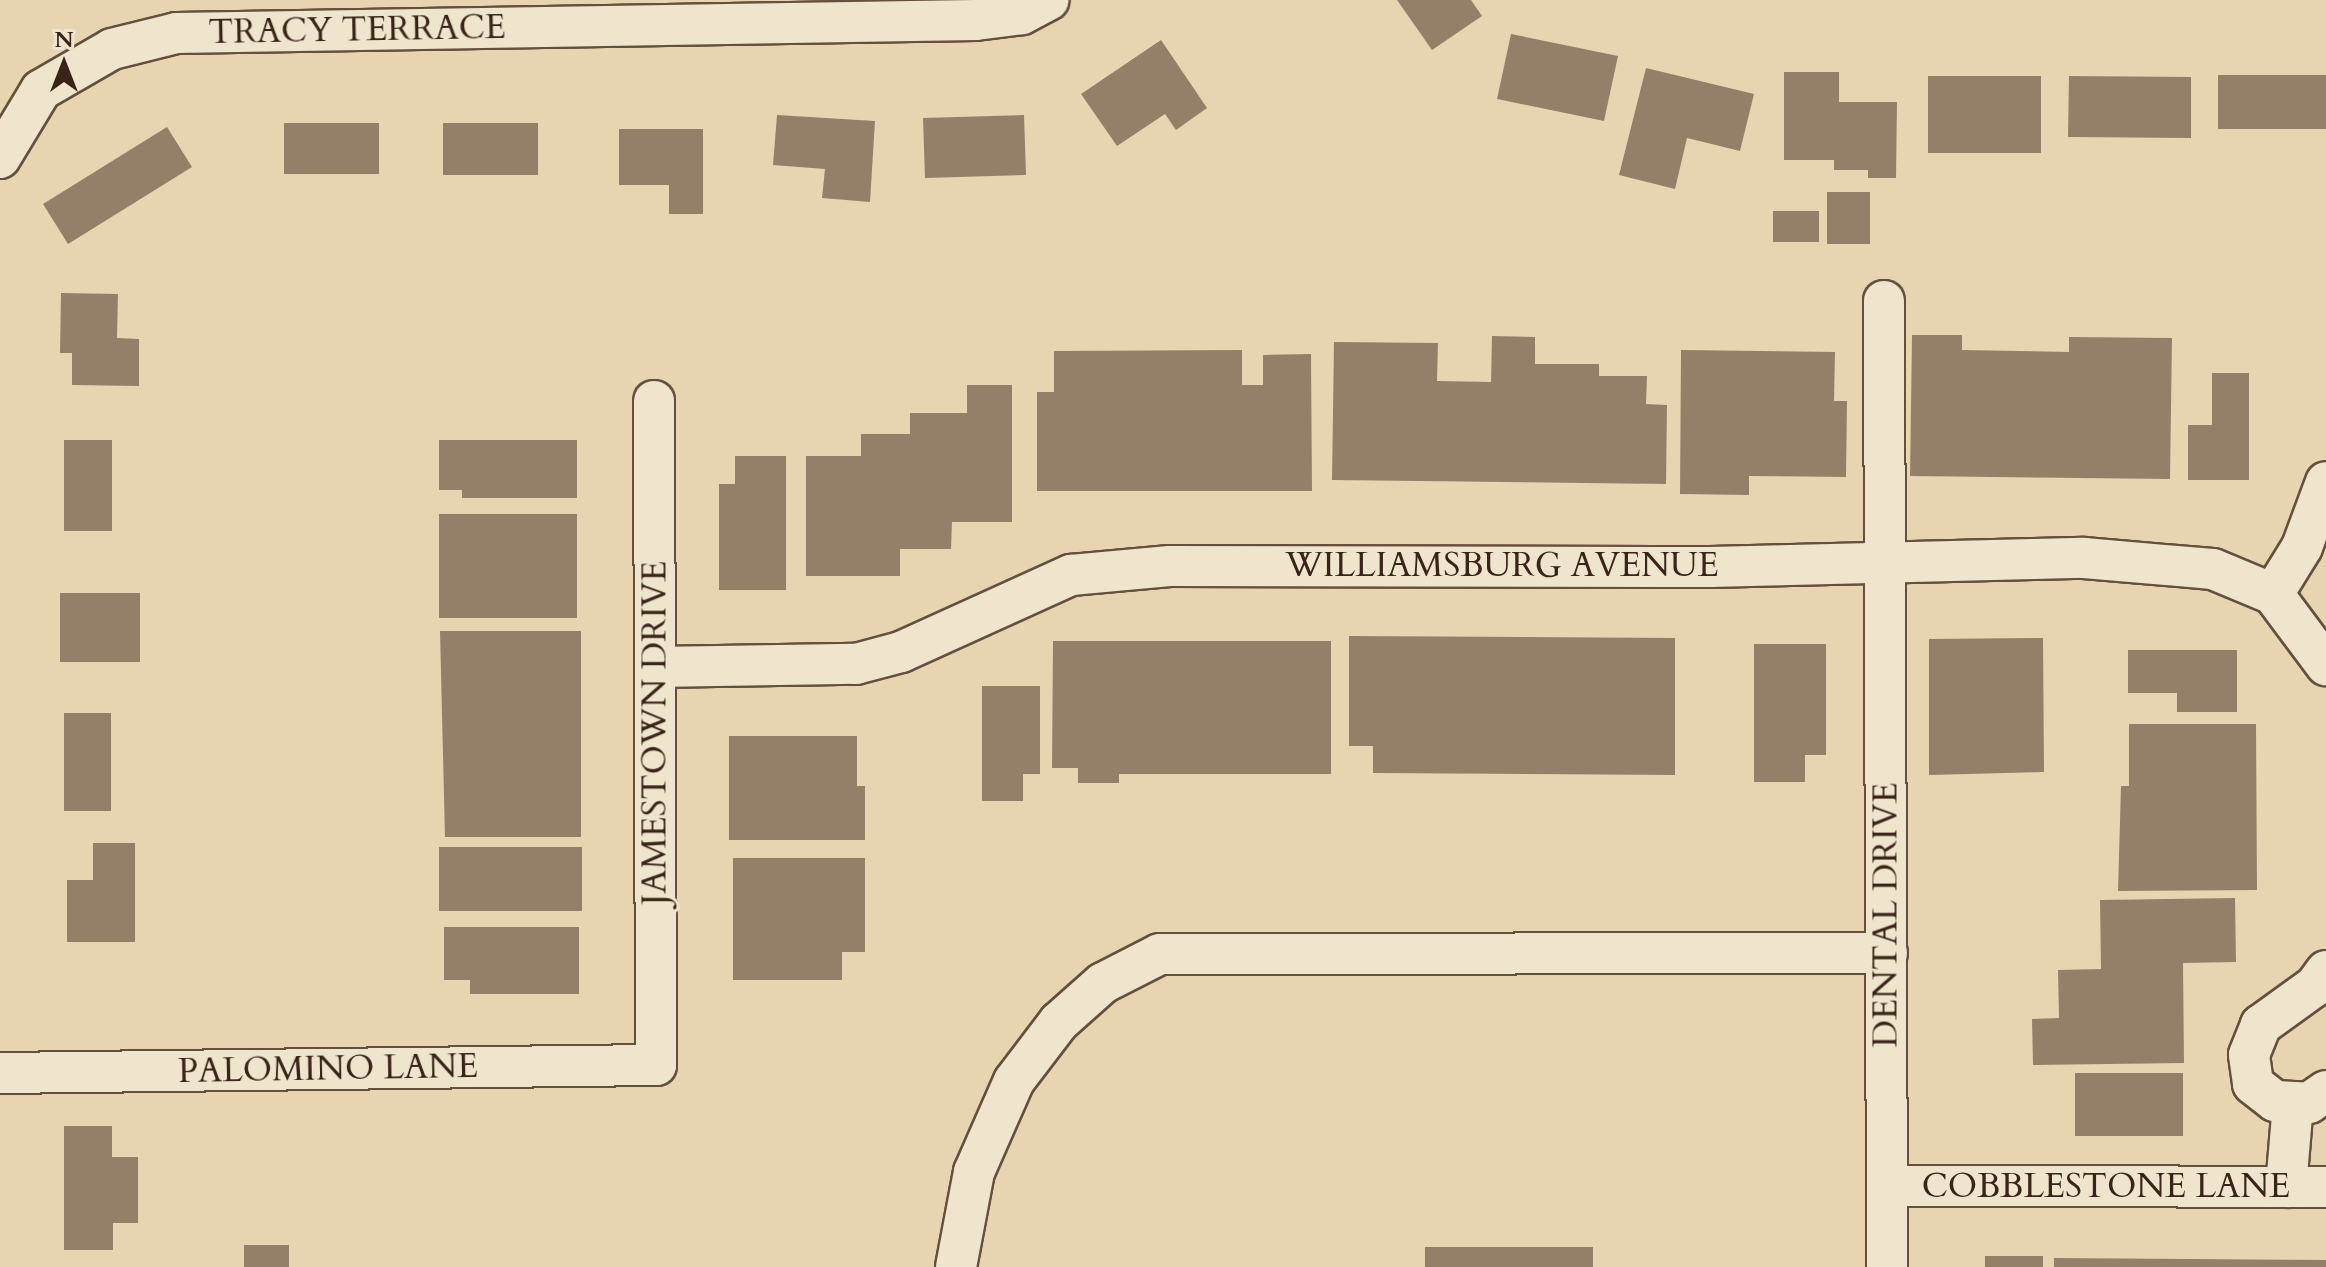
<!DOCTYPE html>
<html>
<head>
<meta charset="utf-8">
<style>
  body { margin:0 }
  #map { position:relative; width:2326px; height:1267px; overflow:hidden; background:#e7d5b1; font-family:Cardo,serif }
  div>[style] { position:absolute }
  .building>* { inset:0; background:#948068 }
  .roads { filter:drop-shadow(2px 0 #65503f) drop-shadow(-2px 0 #65503f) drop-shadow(0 2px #65503f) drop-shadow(0 -2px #65503f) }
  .minor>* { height:40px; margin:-20px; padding:0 20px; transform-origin:20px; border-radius:20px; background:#efe4cc }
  span { translate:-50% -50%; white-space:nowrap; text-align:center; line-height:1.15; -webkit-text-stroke:6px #efe4cc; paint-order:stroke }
  .street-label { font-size:34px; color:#3a2319 }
  .north { position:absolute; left:24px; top:24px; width:80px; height:80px; -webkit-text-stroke:6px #efe4cc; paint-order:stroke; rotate:0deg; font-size:22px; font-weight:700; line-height:32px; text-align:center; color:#3a2319 }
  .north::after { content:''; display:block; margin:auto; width:28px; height:36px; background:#3a2319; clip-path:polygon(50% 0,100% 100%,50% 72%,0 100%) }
</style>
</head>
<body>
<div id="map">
  <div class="building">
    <i style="clip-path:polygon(1397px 0,1471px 0,1482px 16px,1432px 50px)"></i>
    <i style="clip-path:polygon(1511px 34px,1618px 56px,1604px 121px,1497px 99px)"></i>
    <i style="clip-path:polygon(1161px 40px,1207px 108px,1176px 130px,1165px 114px,1117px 146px,1081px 94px)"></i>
    <i style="clip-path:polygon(1646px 68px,1754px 94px,1740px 151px,1687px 138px,1675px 189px,1619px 175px)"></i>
    <i style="clip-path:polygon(1784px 72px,1839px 72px,1839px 102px,1897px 102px,1896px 178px,1868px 178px,1868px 170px,1834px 170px,1834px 160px,1784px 160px)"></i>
    <i style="clip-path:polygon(2218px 75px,2326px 75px,2326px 129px,2218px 129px)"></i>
    <i style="clip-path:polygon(1928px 76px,2041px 76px,2041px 153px,1928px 153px)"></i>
    <i style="clip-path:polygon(2069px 76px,2191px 77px,2191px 138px,2068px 137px)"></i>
    <i style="clip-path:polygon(777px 115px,875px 121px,870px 202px,822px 198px,825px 169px,773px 165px)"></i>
    <i style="clip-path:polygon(1024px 115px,1026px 175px,925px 178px,923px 118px)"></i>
    <i style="clip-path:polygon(284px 123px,379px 123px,379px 174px,284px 174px)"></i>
    <i style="clip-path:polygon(443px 123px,538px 123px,538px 175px,443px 175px)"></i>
    <i style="clip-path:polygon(167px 127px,192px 167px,68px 244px,43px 204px)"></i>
    <i style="clip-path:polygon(619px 129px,703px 129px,703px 214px,669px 214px,669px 185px,619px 185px)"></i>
    <i style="clip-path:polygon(1827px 192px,1870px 192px,1870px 244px,1827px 244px)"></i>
    <i style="clip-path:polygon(1773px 211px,1819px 211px,1819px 242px,1773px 242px)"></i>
    <i style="clip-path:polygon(61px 293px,118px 294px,117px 338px,139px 339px,139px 386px,72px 385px,72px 353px,60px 353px)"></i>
    <i style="clip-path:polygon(1912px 335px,1962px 335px,1962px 350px,2069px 352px,2069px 337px,2172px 338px,2170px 479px,1910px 476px)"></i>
    <i style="clip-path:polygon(1492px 336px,1535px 337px,1535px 364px,1599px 364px,1599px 376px,1647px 376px,1646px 404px,1667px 405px,1666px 484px,1332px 480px,1334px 342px,1438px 343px,1437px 381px,1491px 382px)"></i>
    <i style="clip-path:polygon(1242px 350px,1242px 385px,1263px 385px,1263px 355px,1311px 354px,1312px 491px,1037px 491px,1037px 392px,1054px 392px,1054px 351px)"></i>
    <i style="clip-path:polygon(1681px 350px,1835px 352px,1834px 401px,1847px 401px,1846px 477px,1749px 476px,1749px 495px,1680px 494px)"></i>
    <i style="clip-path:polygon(2212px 373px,2249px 373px,2249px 480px,2188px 480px,2188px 425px,2212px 425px)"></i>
    <i style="clip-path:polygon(967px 385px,1012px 385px,1012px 522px,952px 522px,951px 549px,900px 549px,900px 576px,806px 576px,806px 456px,861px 456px,861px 434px,910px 434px,910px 413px,967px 413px)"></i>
    <i style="clip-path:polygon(64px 440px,112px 440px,112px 531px,64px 531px)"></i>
    <i style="clip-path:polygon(439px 440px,577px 440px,577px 498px,462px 498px,462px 490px,439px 490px)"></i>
    <i style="clip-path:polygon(735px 456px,786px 456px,786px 590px,719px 590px,719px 484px,735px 484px)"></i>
    <i style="clip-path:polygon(439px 514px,577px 514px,577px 618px,439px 618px)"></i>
    <i style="clip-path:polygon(60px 593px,140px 593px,140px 662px,60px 662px)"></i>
    <i style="clip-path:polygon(440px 631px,581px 631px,581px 837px,445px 837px)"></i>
    <i style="clip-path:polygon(1349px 636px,1675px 638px,1675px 775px,1373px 773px,1373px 746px,1349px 746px)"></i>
    <i style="clip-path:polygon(2043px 638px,2044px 772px,1929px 775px,1929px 639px)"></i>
    <i style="clip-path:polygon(1053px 641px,1331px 641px,1331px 774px,1119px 774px,1119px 783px,1078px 783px,1078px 768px,1052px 768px)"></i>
    <i style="clip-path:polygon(1754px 644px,1826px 644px,1826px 755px,1805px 755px,1805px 782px,1754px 782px)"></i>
    <i style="clip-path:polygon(2128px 650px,2237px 650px,2237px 712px,2177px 712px,2177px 693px,2128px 693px)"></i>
    <i style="clip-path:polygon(982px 686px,1040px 686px,1040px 774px,1023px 774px,1023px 801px,982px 801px)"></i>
    <i style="clip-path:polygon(64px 713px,111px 713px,111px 811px,64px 811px)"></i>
    <i style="clip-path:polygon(2129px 724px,2256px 724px,2257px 890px,2118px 891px,2121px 786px,2129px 786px)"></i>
    <i style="clip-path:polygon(729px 736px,857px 736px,857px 786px,865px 786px,865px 840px,729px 840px)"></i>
    <i style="clip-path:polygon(93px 843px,135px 843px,135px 942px,67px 942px,67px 880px,93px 880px)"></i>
    <i style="clip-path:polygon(439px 847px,582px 847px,582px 911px,439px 911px)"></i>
    <i style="clip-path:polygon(733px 858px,865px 858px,865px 952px,842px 952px,842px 980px,733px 980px)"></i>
    <i style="clip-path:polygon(2235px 898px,2236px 962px,2183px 963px,2184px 1063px,2033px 1065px,2032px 1019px,2059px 1018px,2058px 970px,2101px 969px,2100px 900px)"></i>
    <i style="clip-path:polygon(444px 927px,579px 927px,579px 994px,470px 994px,470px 980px,444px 980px)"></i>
    <i style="clip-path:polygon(2075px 1073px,2183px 1073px,2183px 1136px,2075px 1136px)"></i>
    <i style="clip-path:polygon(64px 1126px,112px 1126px,112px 1157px,138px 1157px,138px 1223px,113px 1223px,113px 1250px,64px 1250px)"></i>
    <i style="clip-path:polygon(244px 1245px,289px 1245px,289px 1267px,244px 1267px)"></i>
    <i style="clip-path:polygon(1425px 1247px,1593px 1247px,1593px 1267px,1425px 1267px)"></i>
    <i style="clip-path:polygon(1985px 1256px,2043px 1256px,2043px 1267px,1985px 1267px)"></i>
    <i style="clip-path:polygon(2054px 1258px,2326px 1260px,2326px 1267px,2054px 1267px)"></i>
  </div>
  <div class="roads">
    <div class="minor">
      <i style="left:0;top:158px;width:79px;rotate:-58.9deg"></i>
      <i style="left:41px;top:90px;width:82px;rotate:-30deg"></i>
      <i style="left:112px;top:49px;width:66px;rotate:-14deg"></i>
      <i style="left:176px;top:33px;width:800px;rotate:-0.93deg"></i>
      <i style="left:976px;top:20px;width:46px;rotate:-7.4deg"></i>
      <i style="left:1022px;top:14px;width:30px;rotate:-28deg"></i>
      <i style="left:1884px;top:301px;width:966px;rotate:89.82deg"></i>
      <i style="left:2273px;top:594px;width:55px;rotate:-58.3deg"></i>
      <i style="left:2302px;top:547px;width:69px;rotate:-69.7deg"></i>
      <i style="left:655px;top:667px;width:201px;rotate:-0.9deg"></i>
      <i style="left:856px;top:664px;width:47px;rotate:-14.9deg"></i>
      <i style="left:901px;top:652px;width:187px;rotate:-24.4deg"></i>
      <i style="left:1071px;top:575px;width:99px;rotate:-5.2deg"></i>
      <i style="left:1170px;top:566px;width:540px;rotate:0.11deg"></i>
      <i style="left:1710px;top:567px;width:374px;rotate:-1.4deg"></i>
      <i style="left:2084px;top:558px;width:129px;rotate:4.9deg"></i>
      <i style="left:2213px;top:569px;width:65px;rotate:22.6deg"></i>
      <i style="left:2273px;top:594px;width:89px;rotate:53.3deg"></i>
      <i style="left:2326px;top:971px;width:19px;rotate:126deg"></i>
      <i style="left:2315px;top:986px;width:67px;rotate:144.2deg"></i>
      <i style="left:2261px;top:1025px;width:32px;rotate:112deg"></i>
      <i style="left:2249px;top:1055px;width:29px;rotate:82deg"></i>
      <i style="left:2253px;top:1084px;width:28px;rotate:38deg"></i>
      <i style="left:2275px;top:1101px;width:34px;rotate:3deg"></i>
      <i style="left:2309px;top:1103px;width:21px;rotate:-35deg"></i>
      <i style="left:0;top:1073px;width:656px;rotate:-0.7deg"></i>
      <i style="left:656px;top:1065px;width:664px;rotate:-90.17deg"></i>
      <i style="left:1887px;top:1186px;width:439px;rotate:0.1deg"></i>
      <i style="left:2286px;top:1187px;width:84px;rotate:-85.2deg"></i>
      <i style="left:956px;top:1267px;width:97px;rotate:-79.3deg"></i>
      <i style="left:974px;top:1172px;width:99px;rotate:-66.3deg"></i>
      <i style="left:1014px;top:1081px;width:74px;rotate:-52.7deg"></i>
      <i style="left:1059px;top:1022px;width:59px;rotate:-41.6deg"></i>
      <i style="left:1103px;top:983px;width:64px;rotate:-27deg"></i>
      <i style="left:1160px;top:954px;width:727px;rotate:-0.08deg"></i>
    </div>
  </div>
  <div class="street-label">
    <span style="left:357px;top:30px;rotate:-1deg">TRACY TERRACE</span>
    <span style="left:1502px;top:566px">WILLIAMSBURG AVENUE</span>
    <span style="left:655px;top:733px;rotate:-90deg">JAMESTOWN DRIVE</span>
    <span style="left:1886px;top:915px;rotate:-90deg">DENTAL DRIVE</span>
    <span style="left:328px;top:1069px;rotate:-1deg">PALOMINO LANE</span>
    <span style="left:2106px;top:1187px">COBBLESTONE LANE</span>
  </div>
  <div class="north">N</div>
</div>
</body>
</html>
